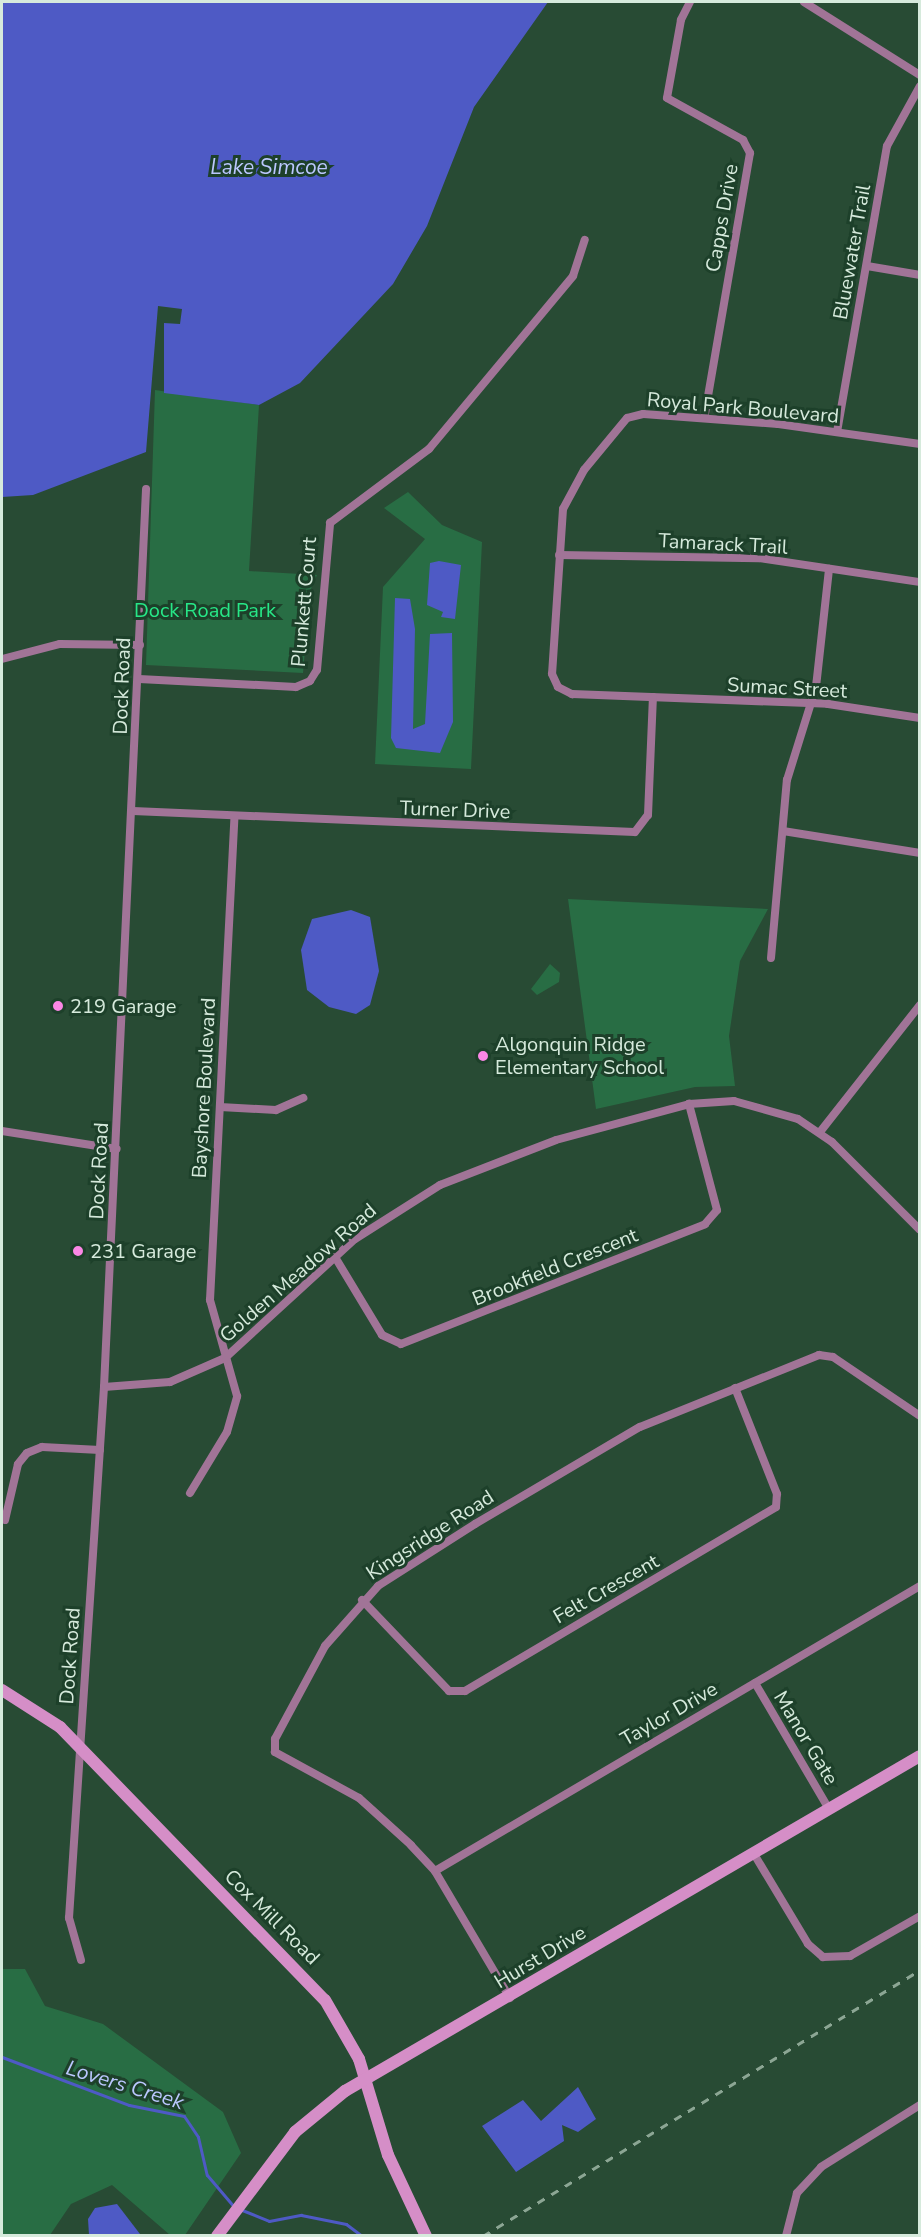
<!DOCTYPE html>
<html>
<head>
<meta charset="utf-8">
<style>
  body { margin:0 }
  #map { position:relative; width:921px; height:2237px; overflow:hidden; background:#284b34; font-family:"Nunito Sans",sans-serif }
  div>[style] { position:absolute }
  .green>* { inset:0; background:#286d44 }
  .water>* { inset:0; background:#4e5ac5 }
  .stream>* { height:3px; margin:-1.5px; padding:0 1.5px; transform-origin:1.5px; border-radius:1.5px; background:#4e5ac5 }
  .street>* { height:8px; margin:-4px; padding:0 4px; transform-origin:4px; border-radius:4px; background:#a17497 }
  .secondary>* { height:12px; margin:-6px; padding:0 6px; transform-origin:6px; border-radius:6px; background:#d58ec7 }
  .rail>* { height:3px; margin-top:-1.5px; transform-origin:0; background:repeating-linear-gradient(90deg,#8ca694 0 8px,transparent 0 16px) }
  .dots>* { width:16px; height:16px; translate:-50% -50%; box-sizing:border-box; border:3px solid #1d402a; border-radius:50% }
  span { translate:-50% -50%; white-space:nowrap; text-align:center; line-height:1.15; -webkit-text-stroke:6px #1d402a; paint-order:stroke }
  .street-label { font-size:20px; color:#d6eadc }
  .park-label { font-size:20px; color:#27e787 }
  .poi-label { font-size:20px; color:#d6eadc }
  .left { translate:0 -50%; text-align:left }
  .water-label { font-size:21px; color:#bbc7fe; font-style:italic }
  .frame { position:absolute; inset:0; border:3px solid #d6eadc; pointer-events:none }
</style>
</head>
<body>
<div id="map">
  <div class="green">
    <i style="clip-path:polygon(155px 390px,259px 405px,249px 571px,317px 575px,310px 591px,303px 673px,146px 665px)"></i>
    <i style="clip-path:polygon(408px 492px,442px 525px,482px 542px,471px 769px,375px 764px,383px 587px,425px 539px,384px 508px)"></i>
    <i style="clip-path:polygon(568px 899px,768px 909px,740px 961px,729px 1036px,735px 1086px,695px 1087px,596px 1109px)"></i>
    <i style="clip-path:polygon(550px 964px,560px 973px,559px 982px,537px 995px,531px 989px)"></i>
    <i style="clip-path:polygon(2px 1969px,25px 1969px,45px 2006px,103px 2024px,223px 2112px,241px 2153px,185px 2235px,170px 2235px,112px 2185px,71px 2204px,50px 2235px,2px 2235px)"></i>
  </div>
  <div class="water">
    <i style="clip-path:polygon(2px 2px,548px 2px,474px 107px,427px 226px,393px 284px,300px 383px,259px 405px,164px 393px,164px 323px,180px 324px,182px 309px,158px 306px,146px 452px,33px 495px,2px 497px)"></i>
    <i style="clip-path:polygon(439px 561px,461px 565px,455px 619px,441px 617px,443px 612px,427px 605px,430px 563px)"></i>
    <i style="clip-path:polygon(395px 598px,410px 599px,415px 629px,413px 729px,425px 724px,430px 634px,452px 633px,453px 722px,440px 753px,396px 748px,391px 738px)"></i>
    <i style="clip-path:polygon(351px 910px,370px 917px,379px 971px,370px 1005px,356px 1014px,329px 1007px,307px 990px,301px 950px,312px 919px)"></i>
    <i style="clip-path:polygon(578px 2087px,596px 2119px,578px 2132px,562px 2125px,564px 2141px,516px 2172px,482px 2126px,523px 2100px,541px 2121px)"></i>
    <i style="clip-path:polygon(117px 2204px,140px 2234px,89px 2235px,88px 2219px,95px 2208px)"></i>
  </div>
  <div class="stream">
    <i style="left:2px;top:2057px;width:136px;rotate:20.7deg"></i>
    <i style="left:129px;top:2105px;width:56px;rotate:11.3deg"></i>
    <i style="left:184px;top:2116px;width:25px;rotate:56deg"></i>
    <i style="left:198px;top:2137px;width:39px;rotate:77deg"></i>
    <i style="left:207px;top:2175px;width:43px;rotate:49.7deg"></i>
    <i style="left:242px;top:2210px;width:29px;rotate:22deg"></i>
    <i style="left:269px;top:2221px;width:33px;rotate:-11deg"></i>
    <i style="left:301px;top:2215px;width:46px;rotate:11.3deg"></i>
    <i style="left:346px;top:2224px;width:20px;rotate:37deg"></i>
  </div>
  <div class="street">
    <i style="left:690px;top:2px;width:20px;rotate:117deg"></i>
    <i style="left:681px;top:20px;width:79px;rotate:100.2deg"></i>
    <i style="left:667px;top:98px;width:87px;rotate:28.9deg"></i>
    <i style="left:743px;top:140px;width:15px;rotate:62deg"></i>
    <i style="left:750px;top:153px;width:269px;rotate:99.8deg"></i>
    <i style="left:804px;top:2px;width:137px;rotate:32.2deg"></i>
    <i style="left:867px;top:266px;width:54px;rotate:9.6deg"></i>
    <i style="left:837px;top:432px;width:290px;rotate:-80.1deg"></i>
    <i style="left:887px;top:146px;width:68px;rotate:-61.2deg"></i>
    <i style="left:920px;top:444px;width:143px;rotate:-172deg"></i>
    <i style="left:778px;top:424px;width:135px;rotate:-175.8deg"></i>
    <i style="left:643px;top:414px;width:16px;rotate:166deg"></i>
    <i style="left:627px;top:418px;width:67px;rotate:129.6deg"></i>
    <i style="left:584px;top:470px;width:44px;rotate:118.3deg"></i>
    <i style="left:563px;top:509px;width:165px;rotate:93.8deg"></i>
    <i style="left:552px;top:674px;width:14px;rotate:65deg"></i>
    <i style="left:558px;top:687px;width:16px;rotate:27deg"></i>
    <i style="left:572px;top:694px;width:256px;rotate:2.2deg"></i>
    <i style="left:828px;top:704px;width:93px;rotate:8.7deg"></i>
    <i style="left:559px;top:555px;width:200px;rotate:0.9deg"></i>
    <i style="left:759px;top:558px;width:163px;rotate:8.5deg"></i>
    <i style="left:2px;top:659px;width:60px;rotate:-14.5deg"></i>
    <i style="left:60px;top:644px;width:80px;rotate:0.7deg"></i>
    <i style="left:139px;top:679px;width:157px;rotate:2.9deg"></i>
    <i style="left:296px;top:687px;width:15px;rotate:-23deg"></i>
    <i style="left:310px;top:681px;width:13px;rotate:-58deg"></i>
    <i style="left:317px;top:670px;width:148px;rotate:-84.9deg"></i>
    <i style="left:330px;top:523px;width:124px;rotate:-36.8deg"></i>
    <i style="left:429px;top:449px;width:225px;rotate:-50.2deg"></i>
    <i style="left:573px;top:276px;width:38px;rotate:-72deg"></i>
    <i style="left:133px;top:811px;width:502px;rotate:2.4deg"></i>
    <i style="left:635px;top:832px;width:21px;rotate:-53deg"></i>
    <i style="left:648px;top:815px;width:118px;rotate:-87.6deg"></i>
    <i style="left:783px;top:831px;width:139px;rotate:9.1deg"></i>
    <i style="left:771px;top:958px;width:179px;rotate:-84.9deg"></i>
    <i style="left:787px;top:780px;width:97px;rotate:-72.7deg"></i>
    <i style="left:816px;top:687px;width:119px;rotate:-83.7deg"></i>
    <i style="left:220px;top:1107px;width:56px;rotate:3.1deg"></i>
    <i style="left:276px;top:1110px;width:30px;rotate:-24deg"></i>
    <i style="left:2px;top:1131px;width:116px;rotate:8.9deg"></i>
    <i style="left:820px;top:1132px;width:162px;rotate:-51.8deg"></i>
    <i style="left:335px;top:1257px;width:91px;rotate:58.9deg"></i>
    <i style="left:382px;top:1335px;width:21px;rotate:25deg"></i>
    <i style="left:401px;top:1344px;width:327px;rotate:-21.5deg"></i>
    <i style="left:705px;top:1224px;width:18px;rotate:-49deg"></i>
    <i style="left:717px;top:1210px;width:110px;rotate:-104.8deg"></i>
    <i style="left:104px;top:1387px;width:66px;rotate:-4.3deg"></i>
    <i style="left:170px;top:1382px;width:60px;rotate:-23.6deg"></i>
    <i style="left:225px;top:1358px;width:176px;rotate:-42.5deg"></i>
    <i style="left:355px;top:1239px;width:101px;rotate:-32.4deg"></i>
    <i style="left:440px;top:1185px;width:124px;rotate:-21.2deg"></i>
    <i style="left:556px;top:1140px;width:138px;rotate:-15.1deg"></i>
    <i style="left:689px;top:1104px;width:45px;rotate:-3.8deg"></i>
    <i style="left:734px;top:1101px;width:66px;rotate:15.7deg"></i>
    <i style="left:798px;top:1119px;width:41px;rotate:34.1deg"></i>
    <i style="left:832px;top:1142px;width:124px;rotate:45deg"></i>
    <i style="left:190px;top:1493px;width:71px;rotate:-58.8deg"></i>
    <i style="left:227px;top:1432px;width:37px;rotate:-74deg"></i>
    <i style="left:237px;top:1396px;width:100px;rotate:-105.7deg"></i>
    <i style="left:210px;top:1300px;width:483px;rotate:-87.1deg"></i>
    <i style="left:5px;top:1520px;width:57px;rotate:-76.9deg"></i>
    <i style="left:18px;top:1464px;width:14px;rotate:-51deg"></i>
    <i style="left:27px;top:1453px;width:16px;rotate:-22deg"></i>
    <i style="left:42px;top:1447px;width:58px;rotate:3deg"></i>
    <i style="left:362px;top:1600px;width:126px;rotate:46.3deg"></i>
    <i style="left:449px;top:1691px;width:16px"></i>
    <i style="left:465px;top:1691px;width:361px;rotate:-30.6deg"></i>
    <i style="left:776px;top:1507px;width:13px;rotate:-86deg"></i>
    <i style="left:777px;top:1494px;width:114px;rotate:-111.6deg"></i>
    <i style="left:755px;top:1683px;width:146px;rotate:59.6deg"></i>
    <i style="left:754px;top:1854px;width:105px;rotate:59deg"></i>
    <i style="left:808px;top:1944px;width:20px;rotate:41deg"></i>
    <i style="left:823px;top:1957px;width:27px;rotate:-2deg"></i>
    <i style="left:850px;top:1956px;width:81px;rotate:-29.7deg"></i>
    <i style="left:435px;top:1871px;width:563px;rotate:-30.44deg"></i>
    <i style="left:81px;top:1960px;width:44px;rotate:-105.9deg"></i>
    <i style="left:69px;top:1918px;width:532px;rotate:-86.23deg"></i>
    <i style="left:104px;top:1387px;width:899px;rotate:-87.32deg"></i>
    <i style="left:510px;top:1998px;width:147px;rotate:-120.6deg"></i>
    <i style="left:435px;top:1871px;width:35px;rotate:-133deg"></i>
    <i style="left:411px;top:1845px;width:70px;rotate:-137.9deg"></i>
    <i style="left:359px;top:1798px;width:96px;rotate:-151.3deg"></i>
    <i style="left:275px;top:1752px;width:13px;rotate:-90deg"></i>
    <i style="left:275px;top:1739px;width:106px;rotate:-61.7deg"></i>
    <i style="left:325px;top:1646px;width:80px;rotate:-48.5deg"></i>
    <i style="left:378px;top:1586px;width:115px;rotate:-32.6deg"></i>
    <i style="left:475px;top:1524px;width:191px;rotate:-30.5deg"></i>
    <i style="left:640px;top:1427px;width:193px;rotate:-21.9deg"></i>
    <i style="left:819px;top:1355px;width:14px;rotate:8deg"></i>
    <i style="left:833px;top:1357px;width:105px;rotate:34.1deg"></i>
    <i style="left:786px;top:2236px;width:44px;rotate:-75.7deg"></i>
    <i style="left:797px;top:2193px;width:35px;rotate:-47deg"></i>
    <i style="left:821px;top:2167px;width:117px;rotate:-32.1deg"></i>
  </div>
  <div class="secondary">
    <i style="left:2px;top:1690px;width:69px;rotate:32.5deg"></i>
    <i style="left:60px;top:1727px;width:380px;rotate:45.9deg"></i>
    <i style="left:325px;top:2000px;width:68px;rotate:60deg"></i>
    <i style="left:359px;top:2059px;width:100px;rotate:73.2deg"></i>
    <i style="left:388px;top:2155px;width:89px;rotate:64.9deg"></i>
    <i style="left:217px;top:2236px;width:130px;rotate:-53.1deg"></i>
    <i style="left:295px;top:2132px;width:65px;rotate:-39.4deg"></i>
    <i style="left:345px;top:2091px;width:665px;rotate:-30.23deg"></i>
  </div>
  <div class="rail">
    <i style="left:483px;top:2236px;width:512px;rotate:-31.33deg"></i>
  </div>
  <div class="dots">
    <i style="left:58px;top:1006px;background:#fb87e5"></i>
    <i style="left:483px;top:1056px;background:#fb87e5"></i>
    <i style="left:78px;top:1251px;background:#fb87e5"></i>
  </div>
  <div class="street-label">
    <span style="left:722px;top:218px;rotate:-80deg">Capps Drive</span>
    <span style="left:852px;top:252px;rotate:-80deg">Bluewater Trail</span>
    <span style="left:743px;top:408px;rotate:5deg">Royal Park Boulevard</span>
    <span style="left:723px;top:544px;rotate:3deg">Tamarack Trail</span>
    <span style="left:304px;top:602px;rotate:-85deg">Plunkett Court</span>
    <span style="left:122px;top:686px;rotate:-88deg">Dock Road</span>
    <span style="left:787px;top:688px;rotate:3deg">Sumac Street</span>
    <span style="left:455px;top:810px;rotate:2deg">Turner Drive</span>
    <span style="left:204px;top:1088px;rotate:-87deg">Bayshore Boulevard</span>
    <span style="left:99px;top:1171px;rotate:-87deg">Dock Road</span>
    <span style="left:555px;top:1267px;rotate:-22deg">Brookfield Crescent</span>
    <span style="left:298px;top:1273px;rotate:-41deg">Golden Meadow Road</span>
    <span style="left:430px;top:1535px;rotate:-33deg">Kingsridge Road</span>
    <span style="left:606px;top:1589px;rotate:-30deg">Felt Crescent</span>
    <span style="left:70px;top:1656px;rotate:-86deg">Dock Road</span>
    <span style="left:669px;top:1714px;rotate:-30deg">Taylor Drive</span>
    <span style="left:806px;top:1738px;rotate:59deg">Manor Gate</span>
    <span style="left:272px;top:1917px;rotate:45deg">Cox Mill Road</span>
    <span style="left:540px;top:1957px;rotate:-31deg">Hurst Drive</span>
  </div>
  <div class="park-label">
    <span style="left:205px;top:610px">Dock Road Park</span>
  </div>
  <div class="poi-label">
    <span class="left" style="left:70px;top:1006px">219 Garage</span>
    <span class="left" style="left:495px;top:1056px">Algonquin Ridge<br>Elementary School</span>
    <span class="left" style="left:90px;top:1251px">231 Garage</span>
  </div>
  <div class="water-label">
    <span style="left:269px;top:167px">Lake Simcoe</span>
    <span style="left:125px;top:2085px;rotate:17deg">Lovers Creek</span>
  </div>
  <div class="frame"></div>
</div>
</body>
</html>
